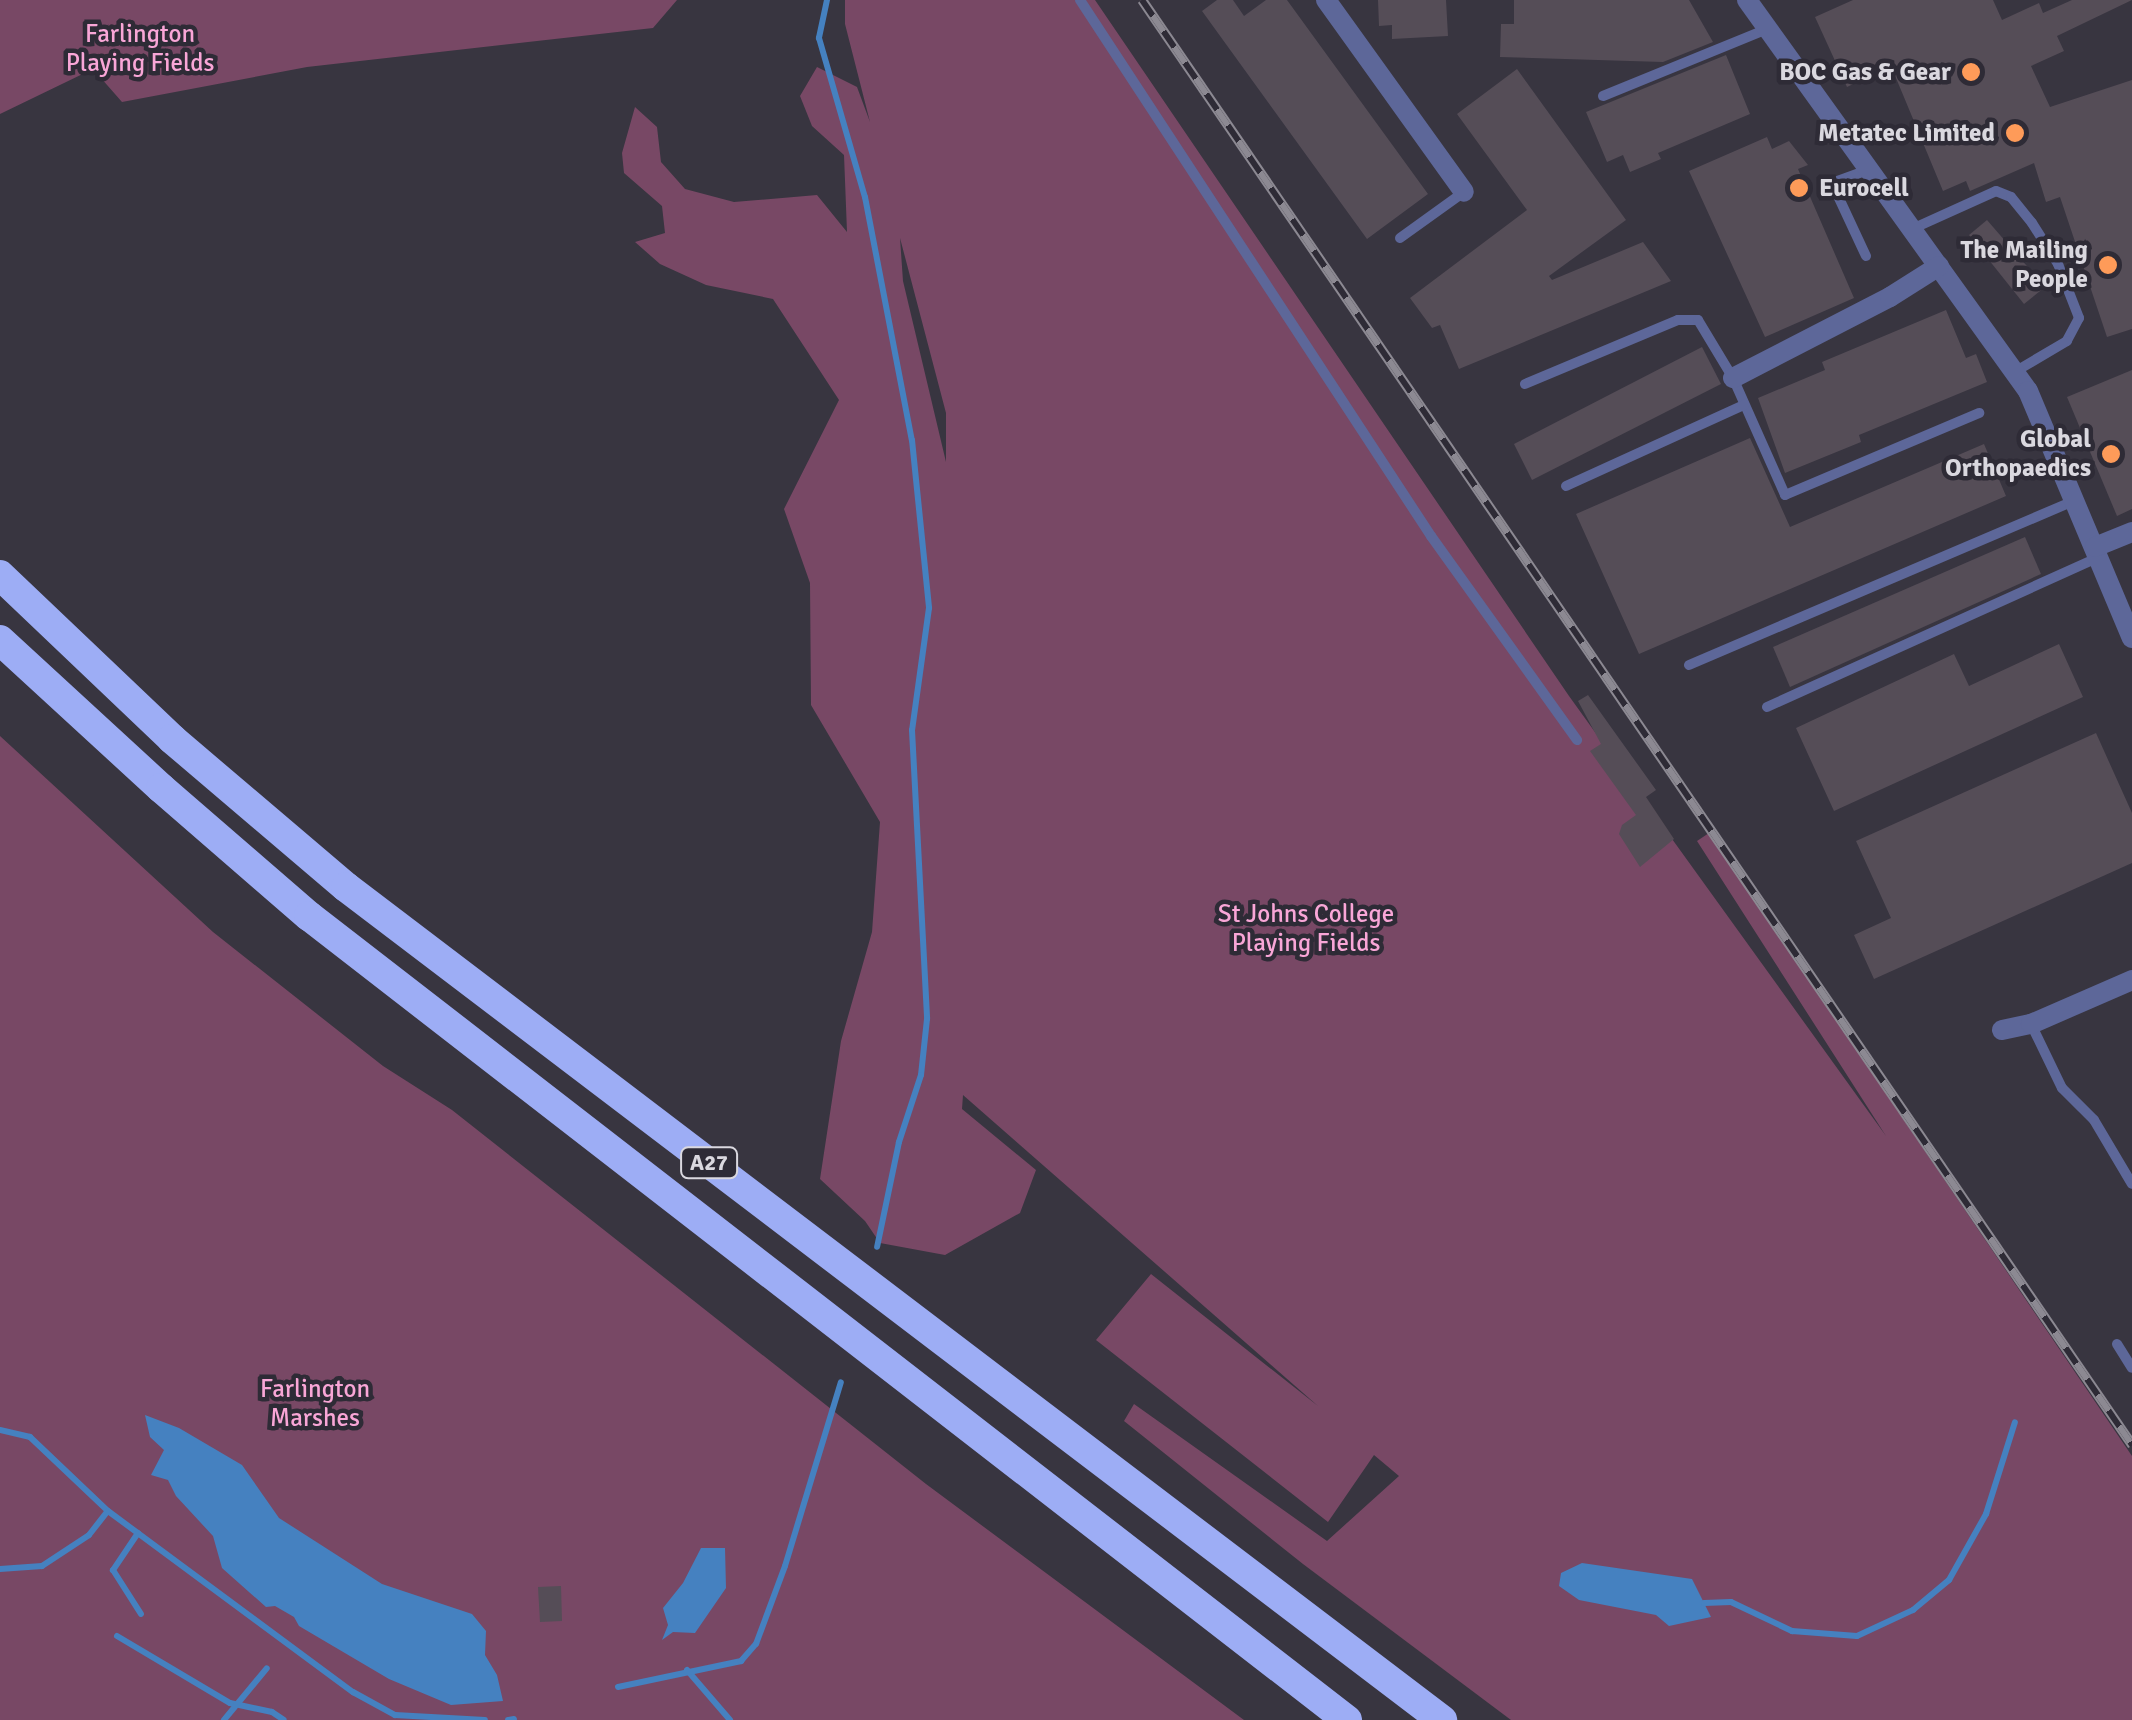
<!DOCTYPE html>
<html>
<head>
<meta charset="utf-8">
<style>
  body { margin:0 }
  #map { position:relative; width:2132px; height:1720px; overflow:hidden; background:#383540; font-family:Signika,sans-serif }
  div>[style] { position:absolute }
  .green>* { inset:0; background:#784865 }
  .water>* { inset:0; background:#4581c0 }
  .stream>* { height:6px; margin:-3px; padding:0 3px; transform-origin:3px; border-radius:3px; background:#4581c0 }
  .building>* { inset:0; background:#554d57 }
  .lane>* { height:10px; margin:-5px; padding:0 5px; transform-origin:5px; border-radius:5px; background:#5d6799 }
  .street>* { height:20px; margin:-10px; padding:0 10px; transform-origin:10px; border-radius:10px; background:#5d6799 }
  .highway>* { height:30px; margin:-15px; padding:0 15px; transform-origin:15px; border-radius:15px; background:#9dadf5 }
  .rail>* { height:10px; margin-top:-5px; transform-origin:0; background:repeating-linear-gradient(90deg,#2e2b36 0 19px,#8c8992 0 38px); box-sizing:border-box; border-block:2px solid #8c8992 }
  .dots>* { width:28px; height:28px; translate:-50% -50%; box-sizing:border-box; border:5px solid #2e2b36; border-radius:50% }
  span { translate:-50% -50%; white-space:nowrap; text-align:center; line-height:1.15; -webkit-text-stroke:9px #2e2b36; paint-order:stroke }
  .shield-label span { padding:2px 8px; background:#2e2b36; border:2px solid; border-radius:8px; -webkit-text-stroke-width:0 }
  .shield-label { font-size:22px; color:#dad8df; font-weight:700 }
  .park-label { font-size:25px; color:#f9a6d7 }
  .poi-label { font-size:25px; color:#dad8df; font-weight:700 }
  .right { translate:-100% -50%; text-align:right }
  .left { translate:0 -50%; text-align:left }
</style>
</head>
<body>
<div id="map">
  <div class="green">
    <i style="clip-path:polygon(0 0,677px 0,653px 28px,307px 67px,122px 102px,93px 69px,0 114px)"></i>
    <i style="clip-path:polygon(evenodd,845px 0,1095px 0,1569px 696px,1886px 1136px,1697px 841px,1709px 833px,2132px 1456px,2132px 1720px,1511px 1720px,1303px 1564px,1124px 1421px,1134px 1404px,1327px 1541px,1399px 1476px,1374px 1455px,1328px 1522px,1096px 1340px,1151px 1274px,1318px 1406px,963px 1095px,962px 1109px,1036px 1170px,1020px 1213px,945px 1255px,880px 1243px,865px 1221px,820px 1179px,841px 1041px,872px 932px,880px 822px,811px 705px,810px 583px,784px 509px,839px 400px,773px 299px,706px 285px,660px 264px,635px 242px,665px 233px,662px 206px,624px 173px,622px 153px,635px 107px,657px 127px,661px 162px,685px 189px,734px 202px,817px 195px,847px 232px,844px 155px,812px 126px,800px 96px,817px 67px,857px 87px,870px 122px,845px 24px,845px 0,900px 238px,946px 413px,946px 462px,903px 281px,900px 238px)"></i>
    <i style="clip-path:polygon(0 736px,213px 932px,383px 1066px,452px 1110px,926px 1484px,1244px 1720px,0 1720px)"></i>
  </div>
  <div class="water">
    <i style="clip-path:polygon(145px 1415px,179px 1428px,242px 1465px,279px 1518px,382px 1584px,472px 1614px,486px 1631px,485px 1655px,497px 1675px,503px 1701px,451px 1705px,389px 1679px,299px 1626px,294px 1617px,275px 1606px,266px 1607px,222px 1568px,213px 1536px,176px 1496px,168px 1480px,151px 1475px,164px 1450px,150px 1437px)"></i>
    <i style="clip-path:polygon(701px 1548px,725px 1548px,726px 1588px,695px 1633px,673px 1632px,662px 1640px,668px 1625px,663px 1608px,683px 1583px)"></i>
    <i style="clip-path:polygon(1582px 1563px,1692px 1579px,1711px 1617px,1669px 1626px,1656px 1615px,1579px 1600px,1559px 1586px,1561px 1573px)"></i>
  </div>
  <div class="stream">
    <i style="left:827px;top:0;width:39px;rotate:102deg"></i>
    <i style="left:819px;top:38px;width:166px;rotate:73.9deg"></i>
    <i style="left:865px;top:197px;width:248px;rotate:79.1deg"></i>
    <i style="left:912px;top:440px;width:169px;rotate:84.2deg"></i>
    <i style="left:929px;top:608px;width:123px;rotate:97.9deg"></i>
    <i style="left:912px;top:730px;width:289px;rotate:87deg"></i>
    <i style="left:927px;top:1019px;width:56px;rotate:96.1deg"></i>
    <i style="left:921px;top:1075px;width:71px;rotate:108.2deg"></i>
    <i style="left:899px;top:1142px;width:107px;rotate:101.8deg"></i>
    <i style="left:0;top:1430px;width:31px;rotate:13deg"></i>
    <i style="left:30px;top:1437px;width:108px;rotate:43.5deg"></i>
    <i style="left:108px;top:1511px;width:305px;rotate:36.5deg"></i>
    <i style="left:353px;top:1692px;width:48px;rotate:28.7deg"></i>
    <i style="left:395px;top:1715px;width:90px;rotate:3.2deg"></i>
    <i style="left:138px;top:1533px;width:45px;rotate:124deg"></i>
    <i style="left:113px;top:1570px;width:52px;rotate:57.5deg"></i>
    <i style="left:0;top:1569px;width:42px;rotate:-4.1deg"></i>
    <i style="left:42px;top:1566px;width:56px;rotate:-33.4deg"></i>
    <i style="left:89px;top:1535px;width:29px;rotate:-52deg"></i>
    <i style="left:1704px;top:1603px;width:27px;rotate:-2deg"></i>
    <i style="left:1731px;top:1602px;width:68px;rotate:25.4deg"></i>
    <i style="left:1792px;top:1631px;width:65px;rotate:4.4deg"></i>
    <i style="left:1857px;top:1636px;width:62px;rotate:-24.9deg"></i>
    <i style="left:1913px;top:1610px;width:47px;rotate:-39.8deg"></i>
    <i style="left:1949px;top:1580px;width:76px;rotate:-60.7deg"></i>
    <i style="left:1986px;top:1514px;width:96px;rotate:-72.5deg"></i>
    <i style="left:117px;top:1636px;width:131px;rotate:30.7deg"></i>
    <i style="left:230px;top:1703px;width:43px;rotate:12.1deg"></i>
    <i style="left:272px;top:1712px;width:14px;rotate:34deg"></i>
    <i style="left:687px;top:1670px;width:66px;rotate:49.3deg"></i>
    <i style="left:618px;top:1687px;width:126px;rotate:-11.9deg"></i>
    <i style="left:741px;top:1661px;width:23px;rotate:-49deg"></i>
    <i style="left:756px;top:1644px;width:83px;rotate:-69.6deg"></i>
    <i style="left:785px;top:1566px;width:192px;rotate:-73.1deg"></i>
    <i style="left:224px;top:1720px;width:67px;rotate:-50.4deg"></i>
    <i style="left:508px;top:1720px;width:6px;rotate:-9deg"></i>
  </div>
  <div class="building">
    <i style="clip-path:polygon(1217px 0,1233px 0,1244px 16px,1266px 0,1287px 0,1428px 194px,1367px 239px,1202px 11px)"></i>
    <i style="clip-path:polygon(1378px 0,1446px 0,1448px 36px,1392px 39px,1392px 25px,1379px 26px)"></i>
    <i style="clip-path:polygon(1514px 0,1689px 0,1713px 42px,1663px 62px,1500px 57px,1501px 24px,1514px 24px)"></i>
    <i style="clip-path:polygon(1853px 0,1993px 0,2002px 20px,2039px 3px,2043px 13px,2072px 0,2132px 0,2057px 36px,2064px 51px,2031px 66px,2050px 107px,2132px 80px,2132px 329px,2107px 337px,2060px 197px,2046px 202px,2034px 163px,1970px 191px,1966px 181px,1943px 191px,1891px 66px,1847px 87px,1815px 17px)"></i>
    <i style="clip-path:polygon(1726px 55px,1750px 114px,1658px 153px,1661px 159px,1630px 172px,1623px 155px,1607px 162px,1586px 112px)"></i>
    <i style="clip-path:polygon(1517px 69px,1626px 220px,1549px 276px,1552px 280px,1643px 242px,1671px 281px,1459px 369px,1440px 325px,1432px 328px,1410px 298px,1527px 210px,1457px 114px)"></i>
    <i style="clip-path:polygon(1767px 137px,1772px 149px,1789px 141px,1808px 165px,1798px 169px,1854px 298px,1765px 337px,1689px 171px)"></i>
    <i style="clip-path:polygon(1987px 220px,2045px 287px,2024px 304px,1969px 235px)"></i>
    <i style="clip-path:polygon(1946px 310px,1966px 358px,1976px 354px,1987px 382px,1859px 435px,1861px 442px,1785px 473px,1758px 398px,1825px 370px,1822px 362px)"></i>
    <i style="clip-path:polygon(1702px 347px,1721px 384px,1532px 480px,1514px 444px)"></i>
    <i style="clip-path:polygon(2132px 370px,2132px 509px,2117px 516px,2067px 397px)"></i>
    <i style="clip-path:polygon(1750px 438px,1790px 527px,1984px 444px,2006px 496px,1639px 654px,1576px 514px)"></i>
    <i style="clip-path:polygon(2025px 537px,2041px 574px,1790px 687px,1773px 647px)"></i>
    <i style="clip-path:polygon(2059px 644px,2083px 697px,1834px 811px,1796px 728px,1954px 654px,1969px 686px)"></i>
    <i style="clip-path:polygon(1588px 695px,1656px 790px,1646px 797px,1674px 839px,1640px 867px,1619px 834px,1622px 825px,1636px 815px,1590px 751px,1601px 744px,1578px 701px)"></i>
    <i style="clip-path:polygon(2096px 733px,2132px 813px,2132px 863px,1874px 979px,1854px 935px,1891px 918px,1856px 841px)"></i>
    <i style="clip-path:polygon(561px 1586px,562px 1621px,540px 1622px,538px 1587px)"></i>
  </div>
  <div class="lane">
    <i style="left:1080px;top:0;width:641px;rotate:56.78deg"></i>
    <i style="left:1431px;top:536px;width:251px;rotate:54.4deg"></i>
    <i style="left:1603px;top:96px;width:177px;rotate:-22.2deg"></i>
    <i style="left:1912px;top:229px;width:92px;rotate:-24.3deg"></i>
    <i style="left:1996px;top:191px;width:16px;rotate:22deg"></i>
    <i style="left:2011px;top:197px;width:33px;rotate:51deg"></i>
    <i style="left:2032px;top:223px;width:49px;rotate:57.6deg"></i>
    <i style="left:2058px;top:264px;width:58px;rotate:68.7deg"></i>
    <i style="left:2079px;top:318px;width:26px;rotate:118deg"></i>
    <i style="left:2067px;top:341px;width:59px;rotate:149.5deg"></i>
    <i style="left:1400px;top:238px;width:79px;rotate:-35.7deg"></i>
    <i style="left:1866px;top:256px;width:81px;rotate:-115deg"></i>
    <i style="left:1832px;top:183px;width:38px;rotate:-20deg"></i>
    <i style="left:1525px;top:384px;width:166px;rotate:-22.7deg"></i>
    <i style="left:1678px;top:320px;width:20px"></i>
    <i style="left:1698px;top:320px;width:68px;rotate:58.9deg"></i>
    <i style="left:1733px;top:378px;width:128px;rotate:66deg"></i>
    <i style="left:1785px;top:495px;width:211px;rotate:-22.9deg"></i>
    <i style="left:1566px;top:486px;width:196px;rotate:-24.5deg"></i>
    <i style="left:1689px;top:665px;width:418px;rotate:-23.1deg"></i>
    <i style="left:1767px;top:707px;width:362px;rotate:-24.3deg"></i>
    <i style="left:2031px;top:1024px;width:71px;rotate:64.2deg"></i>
    <i style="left:2062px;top:1088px;width:45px;rotate:45deg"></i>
    <i style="left:2094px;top:1120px;width:74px;rotate:59.3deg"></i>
    <i style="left:2117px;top:1344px;width:28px;rotate:58deg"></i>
  </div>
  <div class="street">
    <i style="left:1326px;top:0;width:236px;rotate:54.3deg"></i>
    <i style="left:1747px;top:0;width:481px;rotate:54.3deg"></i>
    <i style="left:2028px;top:391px;width:268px;rotate:67.2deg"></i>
    <i style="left:1733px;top:378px;width:177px;rotate:-27.3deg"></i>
    <i style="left:1890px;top:297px;width:58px;rotate:-32.3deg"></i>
    <i style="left:2095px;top:547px;width:40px;rotate:-22deg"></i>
    <i style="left:2002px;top:1030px;width:30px;rotate:-12deg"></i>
    <i style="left:2031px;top:1024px;width:110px;rotate:-23.5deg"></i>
  </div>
  <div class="highway">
    <i style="left:0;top:575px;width:238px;rotate:43.6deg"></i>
    <i style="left:172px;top:739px;width:228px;rotate:40.4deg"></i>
    <i style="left:346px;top:887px;width:1377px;rotate:37.24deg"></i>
    <i style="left:0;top:640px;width:219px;rotate:42.6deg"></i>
    <i style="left:161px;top:788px;width:196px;rotate:40.9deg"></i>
    <i style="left:309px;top:916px;width:1313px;rotate:37.76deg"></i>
  </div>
  <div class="rail">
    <i style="left:1142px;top:0;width:1752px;rotate:55.58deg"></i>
  </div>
  <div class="dots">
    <i style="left:1971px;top:72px;background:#fe9b59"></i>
    <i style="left:2015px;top:133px;background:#fe9b59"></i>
    <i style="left:1799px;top:188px;background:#fe9b59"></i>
    <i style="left:2108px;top:265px;background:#fe9b59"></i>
    <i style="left:2111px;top:454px;background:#fe9b59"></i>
  </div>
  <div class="shield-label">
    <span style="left:709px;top:1163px">A27</span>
  </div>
  <div class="park-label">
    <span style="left:140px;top:49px">Farlington<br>Playing Fields</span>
    <span style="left:1306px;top:929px">St Johns College<br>Playing Fields</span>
    <span style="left:315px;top:1404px">Farlington<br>Marshes</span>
  </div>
  <div class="poi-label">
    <span class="right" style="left:1951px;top:72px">BOC Gas &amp; Gear</span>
    <span class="right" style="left:1995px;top:133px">Metatec Limited</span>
    <span class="left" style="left:1819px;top:188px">Eurocell</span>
    <span class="right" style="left:2088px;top:265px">The Mailing<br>People</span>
    <span class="right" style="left:2091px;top:454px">Global<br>Orthopaedics</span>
  </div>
</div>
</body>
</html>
